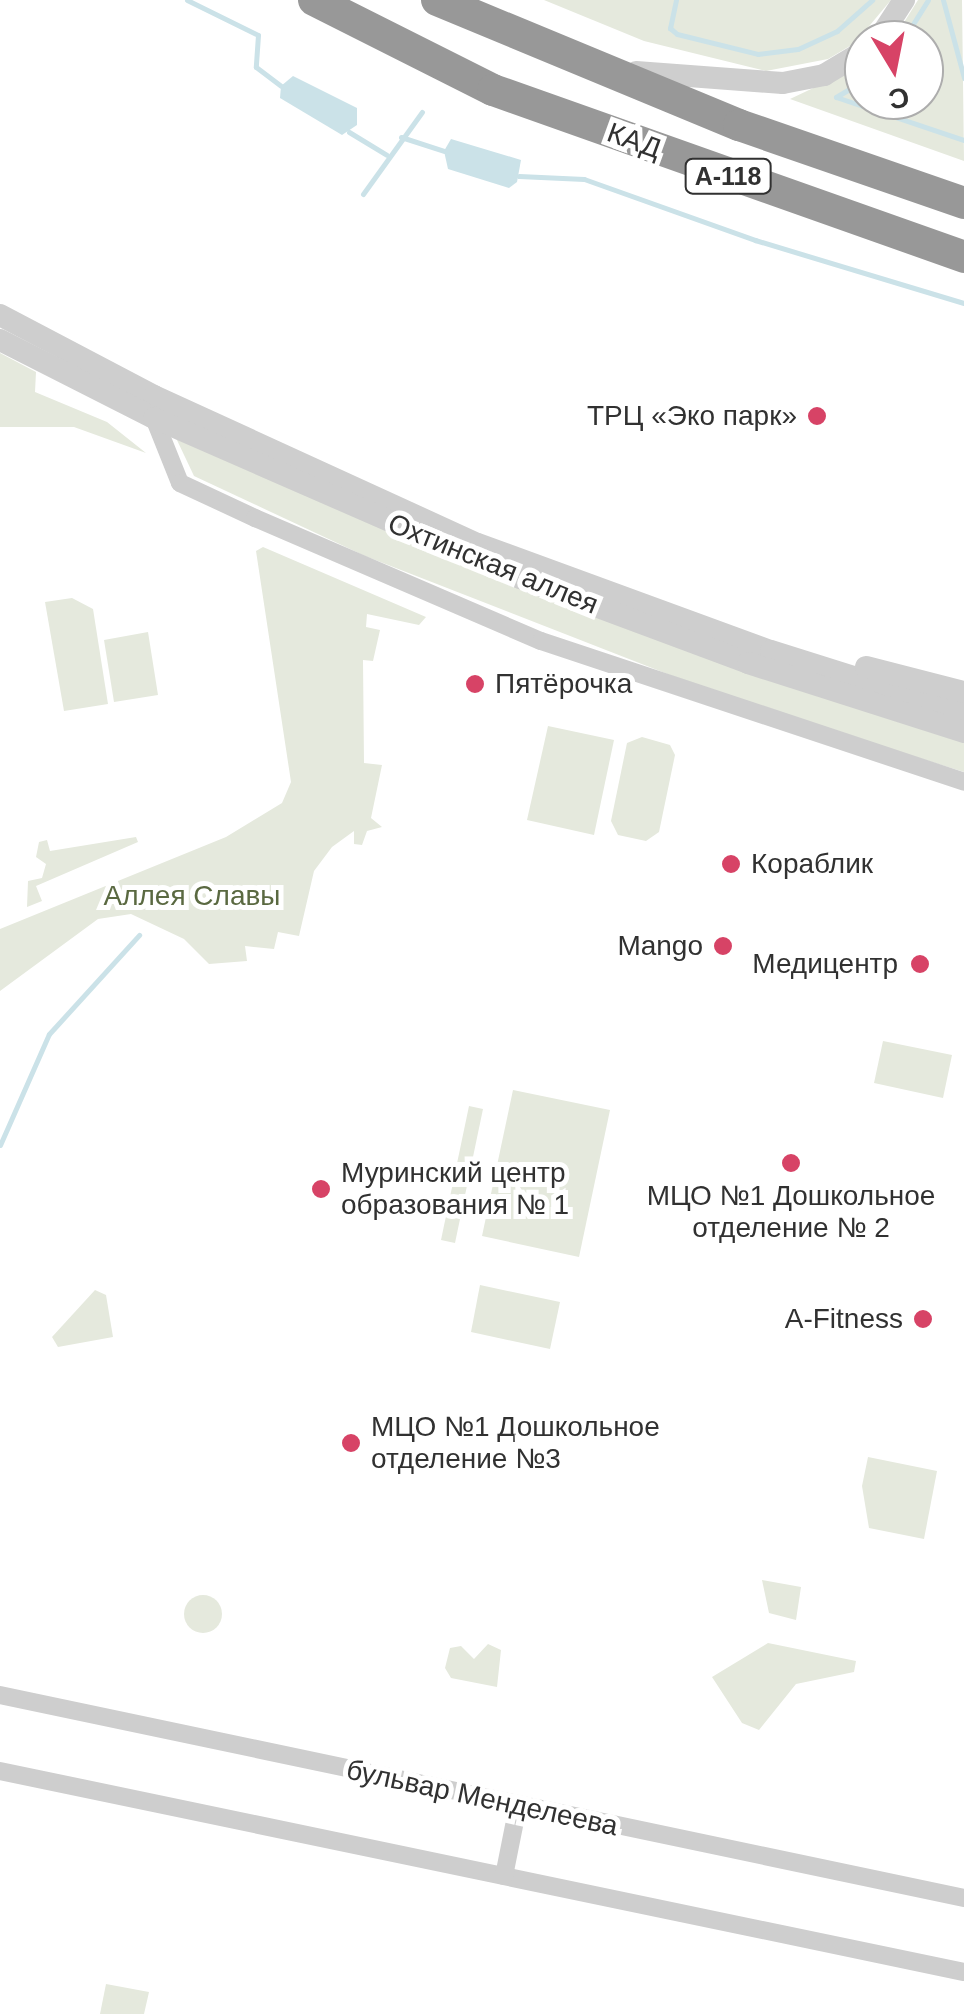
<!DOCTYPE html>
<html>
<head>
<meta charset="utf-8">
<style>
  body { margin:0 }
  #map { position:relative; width:964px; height:2014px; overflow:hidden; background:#fff; font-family:Arial,sans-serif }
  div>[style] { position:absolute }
  .green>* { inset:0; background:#e5e9dd }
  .round { border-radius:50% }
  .water>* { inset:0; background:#cbe2e8 }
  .stream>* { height:5px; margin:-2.5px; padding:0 2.5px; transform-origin:2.5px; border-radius:2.5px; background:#cbe2e8 }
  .minor>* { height:18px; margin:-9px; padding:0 9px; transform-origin:9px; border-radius:9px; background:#cecece }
  .tertiary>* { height:22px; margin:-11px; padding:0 11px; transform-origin:11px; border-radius:11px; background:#cecece }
  .motorway>* { height:32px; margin:-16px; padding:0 16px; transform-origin:16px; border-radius:16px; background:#989898 }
  .dots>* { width:28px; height:28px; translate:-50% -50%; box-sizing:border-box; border:5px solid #fff; border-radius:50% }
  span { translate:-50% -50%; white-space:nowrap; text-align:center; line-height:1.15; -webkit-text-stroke:10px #fff; paint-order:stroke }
  .shield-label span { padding:2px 8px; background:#fff; border:2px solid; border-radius:8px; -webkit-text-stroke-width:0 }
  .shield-label { font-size:25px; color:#313131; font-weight:700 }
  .street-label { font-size:28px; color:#313131 }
  .poi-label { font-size:28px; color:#313131 }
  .right { translate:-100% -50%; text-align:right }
  .left { translate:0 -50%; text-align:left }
  .park-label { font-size:28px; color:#5a6941 }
  .north { position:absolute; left:844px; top:20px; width:100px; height:100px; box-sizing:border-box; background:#fff; border:2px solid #adadad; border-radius:50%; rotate:170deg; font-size:28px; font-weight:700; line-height:40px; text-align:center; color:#313131 }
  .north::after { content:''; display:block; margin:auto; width:35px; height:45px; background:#d74366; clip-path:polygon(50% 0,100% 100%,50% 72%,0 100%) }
</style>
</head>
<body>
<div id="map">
  <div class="green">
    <i style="clip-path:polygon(544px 0,891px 0,855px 43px,828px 59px,766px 71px,644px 41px)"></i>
    <i style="clip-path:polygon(918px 0,962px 0,964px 161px,790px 99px,864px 64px,864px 100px,924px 100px,924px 40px,893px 40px)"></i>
    <i style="clip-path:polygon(0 353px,36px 372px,35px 392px,107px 422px,146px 453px,74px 427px,0 427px)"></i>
    <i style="clip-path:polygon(176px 438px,964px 738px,964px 772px,734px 700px,365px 556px,194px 476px)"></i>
    <i style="clip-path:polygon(263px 547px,426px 617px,419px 625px,367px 614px,366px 627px,380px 630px,373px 661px,363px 660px,364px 763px,382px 765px,371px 818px,382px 827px,367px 831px,362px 845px,354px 844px,354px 831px,332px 847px,314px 871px,299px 936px,278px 932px,274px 949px,245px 946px,247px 961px,209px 964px,184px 939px,131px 914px,98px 919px,0 991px,0 929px,226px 837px,282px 803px,291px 782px,256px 551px)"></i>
    <i style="clip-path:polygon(72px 598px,93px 609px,108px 704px,64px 711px,45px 602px)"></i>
    <i style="clip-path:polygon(148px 632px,158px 695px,114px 702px,104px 640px)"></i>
    <i style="clip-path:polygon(548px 726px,614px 740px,594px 835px,527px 820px)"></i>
    <i style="clip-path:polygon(642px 737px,670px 745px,675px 755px,659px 832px,646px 841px,618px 835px,611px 821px,627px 743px)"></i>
    <i style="clip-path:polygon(136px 837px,138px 842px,36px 886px,42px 901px,27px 907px,28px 881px,42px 878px,46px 864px,36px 857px,39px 842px,47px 840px,50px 851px)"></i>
    <i style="clip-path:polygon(883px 1041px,952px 1055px,943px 1098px,874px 1083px)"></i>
    <i style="clip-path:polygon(513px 1090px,610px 1110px,579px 1257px,482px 1236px)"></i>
    <i style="clip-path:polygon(469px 1106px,483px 1109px,455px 1243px,441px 1240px)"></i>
    <i style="clip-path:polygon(480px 1285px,560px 1302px,550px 1349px,471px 1332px)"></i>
    <i style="clip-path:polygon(95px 1290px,106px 1295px,113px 1337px,58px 1347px,52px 1337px)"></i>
    <i style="clip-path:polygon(868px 1457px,937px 1471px,924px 1539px,869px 1528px,862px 1486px)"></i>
    <i style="clip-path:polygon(762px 1580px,801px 1587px,796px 1620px,769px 1613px)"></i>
    <i class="round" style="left:184px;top:1595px;width:38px;height:38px"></i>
    <i style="clip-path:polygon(768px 1643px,856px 1661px,854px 1672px,796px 1684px,759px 1730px,742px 1723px,712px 1677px)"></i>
    <i style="clip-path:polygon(488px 1644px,501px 1650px,497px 1687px,451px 1678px,445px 1668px,450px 1648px,461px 1646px,474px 1659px)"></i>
    <i style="clip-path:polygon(106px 1984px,149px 1992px,144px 2014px,100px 2014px)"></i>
  </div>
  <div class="water">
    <i style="clip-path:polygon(293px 76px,357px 108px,357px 125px,342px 135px,280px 98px,281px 86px)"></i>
    <i style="clip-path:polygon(451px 139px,521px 160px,517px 182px,509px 188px,448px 169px,444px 151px)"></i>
  </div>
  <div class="stream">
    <i style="left:187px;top:0;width:79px;rotate:26.2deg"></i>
    <i style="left:258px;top:35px;width:32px;rotate:94deg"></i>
    <i style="left:256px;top:67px;width:31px;rotate:37deg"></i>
    <i style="left:676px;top:0;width:29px;rotate:102deg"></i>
    <i style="left:670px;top:28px;width:9px;rotate:41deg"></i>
    <i style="left:677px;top:34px;width:83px;rotate:13.9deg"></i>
    <i style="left:758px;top:54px;width:40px;rotate:-7.1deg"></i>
    <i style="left:798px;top:49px;width:43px;rotate:-24.8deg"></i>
    <i style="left:837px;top:31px;width:47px;rotate:-41.5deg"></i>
    <i style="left:943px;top:0;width:81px;rotate:74.9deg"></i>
    <i style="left:903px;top:40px;width:47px;rotate:-58deg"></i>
    <i style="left:836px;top:97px;width:135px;rotate:18.6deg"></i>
    <i style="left:836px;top:97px;width:33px;rotate:-31deg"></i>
    <i style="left:349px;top:132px;width:44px;rotate:31.2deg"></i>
    <i style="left:401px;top:137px;width:45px;rotate:18deg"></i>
    <i style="left:519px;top:176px;width:65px;rotate:2.6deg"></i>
    <i style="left:584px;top:179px;width:182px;rotate:19.6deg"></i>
    <i style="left:755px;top:240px;width:218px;rotate:16.8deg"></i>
    <i style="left:363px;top:194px;width:101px;rotate:-54.3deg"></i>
    <i style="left:0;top:1145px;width:121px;rotate:-66.2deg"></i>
    <i style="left:49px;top:1034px;width:134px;rotate:-47.7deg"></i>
  </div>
  <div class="minor">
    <i style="left:154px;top:418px;width:70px;rotate:68.2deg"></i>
    <i style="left:180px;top:483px;width:83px;rotate:25deg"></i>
    <i style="left:255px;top:518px;width:311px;rotate:23.3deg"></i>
    <i style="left:541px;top:641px;width:446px;rotate:18.4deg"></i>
    <i style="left:0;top:1695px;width:985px;rotate:11.89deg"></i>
    <i style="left:0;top:1771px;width:985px;rotate:11.78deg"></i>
    <i style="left:504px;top:1876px;width:71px;rotate:-78.7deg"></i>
  </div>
  <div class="tertiary">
    <i style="left:878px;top:40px;width:48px;rotate:-57deg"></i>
    <i style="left:636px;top:72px;width:147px;rotate:4.3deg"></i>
    <i style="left:783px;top:83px;width:42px;rotate:-11deg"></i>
    <i style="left:824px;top:75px;width:47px;rotate:-31deg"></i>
    <i style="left:0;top:315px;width:174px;rotate:27.7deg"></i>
    <i style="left:154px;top:396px;width:356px;rotate:24.6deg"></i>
    <i style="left:478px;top:544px;width:312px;rotate:20.1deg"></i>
    <i style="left:771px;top:651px;width:202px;rotate:17.5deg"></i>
    <i style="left:0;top:340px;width:173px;rotate:26.9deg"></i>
    <i style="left:154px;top:418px;width:399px;rotate:23.6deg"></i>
    <i style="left:520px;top:578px;width:243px;rotate:20.4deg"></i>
    <i style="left:748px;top:663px;width:227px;rotate:17.7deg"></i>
    <i style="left:866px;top:667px;width:101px;rotate:14.3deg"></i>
  </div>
  <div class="motorway">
    <i style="left:314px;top:0;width:200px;rotate:26.7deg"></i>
    <i style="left:493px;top:90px;width:500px;rotate:19.5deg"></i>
    <i style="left:437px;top:0;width:327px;rotate:22.5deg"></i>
    <i style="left:739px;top:125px;width:238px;rotate:19.1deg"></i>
  </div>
  <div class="dots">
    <i style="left:817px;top:416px;background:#d74366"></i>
    <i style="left:475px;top:684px;background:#d74366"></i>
    <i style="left:731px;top:864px;background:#d74366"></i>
    <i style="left:723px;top:946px;background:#d74366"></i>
    <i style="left:920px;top:964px;background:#d74366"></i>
    <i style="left:791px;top:1163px;background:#d74366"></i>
    <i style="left:321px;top:1189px;background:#d74366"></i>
    <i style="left:923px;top:1319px;background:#d74366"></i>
    <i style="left:351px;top:1443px;background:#d74366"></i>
  </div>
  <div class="shield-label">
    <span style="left:728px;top:176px">А-118</span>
  </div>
  <div class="street-label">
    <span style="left:634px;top:141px;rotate:20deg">КАД</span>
    <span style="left:493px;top:564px;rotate:22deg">Охтинская аллея</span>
    <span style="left:482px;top:1798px;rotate:12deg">бульвар Менделеева</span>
  </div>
  <div class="poi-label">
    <span class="right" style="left:797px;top:416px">ТРЦ «Эко парк»</span>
    <span class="left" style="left:495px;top:684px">Пятёрочка</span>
    <span class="left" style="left:751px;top:864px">Кораблик</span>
    <span class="right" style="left:703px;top:946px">Mango</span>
    <span class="right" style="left:898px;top:964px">Медицентр</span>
    <span class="left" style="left:341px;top:1189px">Муринский центр<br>образования № 1</span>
    <span style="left:791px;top:1212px">МЦО №1 Дошкольное<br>отделение № 2</span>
    <span class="right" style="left:903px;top:1319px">A-Fitness</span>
    <span class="left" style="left:371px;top:1443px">МЦО №1 Дошкольное<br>отделение №3</span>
  </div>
  <div class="park-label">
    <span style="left:192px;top:896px">Аллея Славы</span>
  </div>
  <div class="north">С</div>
</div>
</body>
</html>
